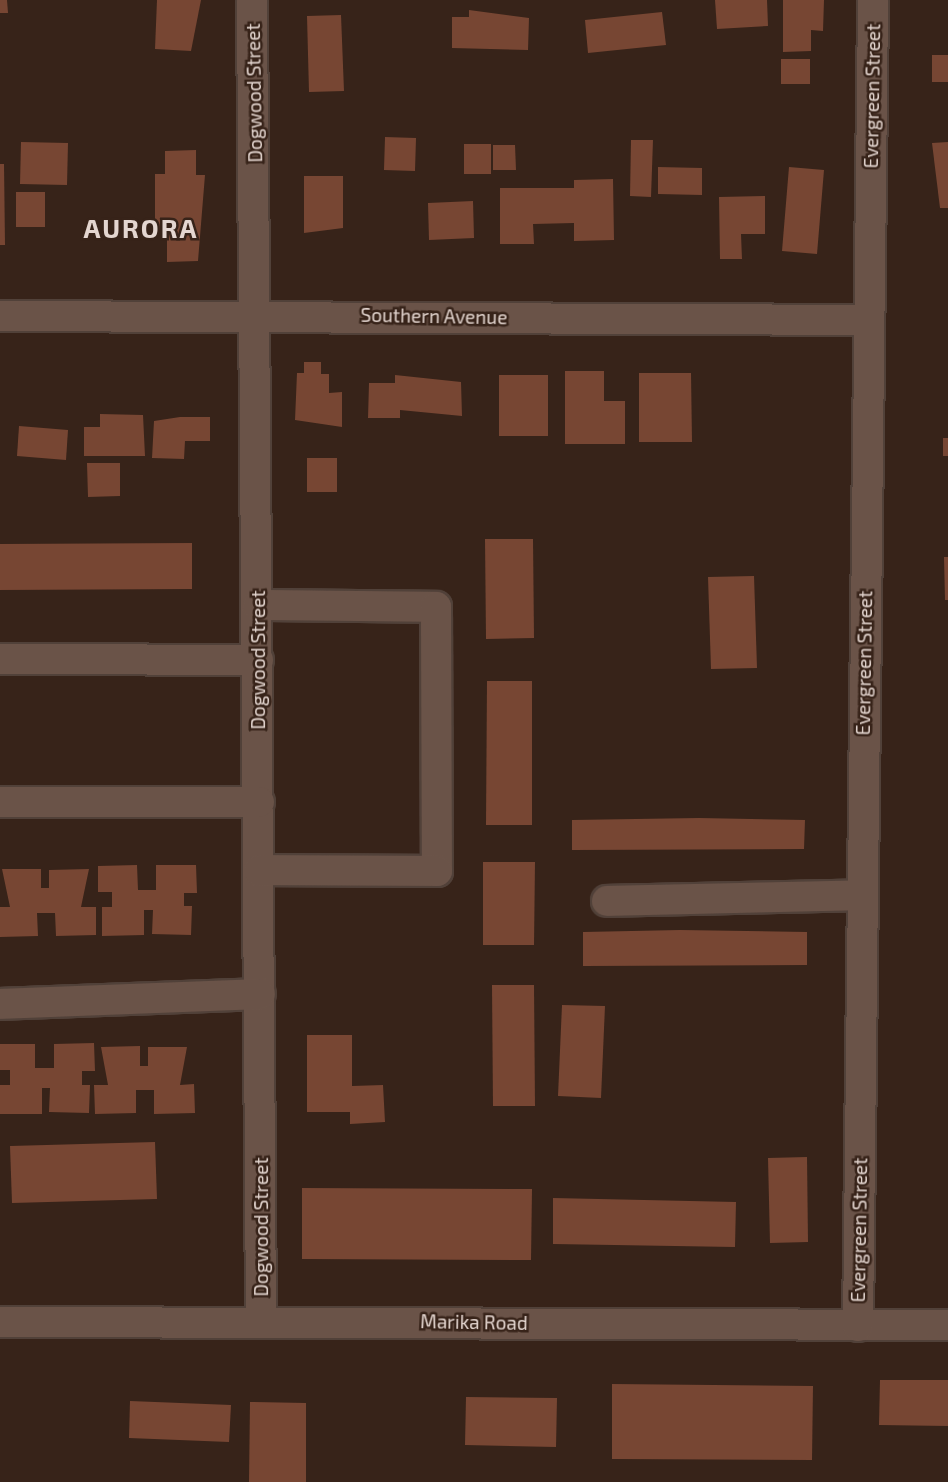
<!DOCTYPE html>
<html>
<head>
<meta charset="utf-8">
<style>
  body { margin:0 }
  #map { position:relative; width:948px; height:1482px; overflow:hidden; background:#372319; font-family:"Exo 2",sans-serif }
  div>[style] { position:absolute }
  .building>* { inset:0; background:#774633 }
  .roads { filter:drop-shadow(2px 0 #514139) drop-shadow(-2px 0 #514139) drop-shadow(0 2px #514139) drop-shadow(0 -2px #514139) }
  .minor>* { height:30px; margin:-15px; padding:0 15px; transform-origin:15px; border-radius:15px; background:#6a5348 }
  span { translate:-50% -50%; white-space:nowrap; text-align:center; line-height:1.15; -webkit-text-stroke:5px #372319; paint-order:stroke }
  .street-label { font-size:19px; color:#e4d6d0 }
  .district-label { font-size:26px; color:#e4d6d0; font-weight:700; letter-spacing:2px }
</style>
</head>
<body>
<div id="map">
  <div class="building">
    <i style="clip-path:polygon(0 0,7px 0,8px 13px,0 13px)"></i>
    <i style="clip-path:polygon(157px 0,201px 0,191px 51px,155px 49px)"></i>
    <i style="clip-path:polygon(715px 0,767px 0,768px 26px,717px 29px)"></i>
    <i style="clip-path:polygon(783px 0,824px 0,823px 31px,811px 30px,811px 51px,783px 52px)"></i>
    <i style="clip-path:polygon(469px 10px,529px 18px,528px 50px,452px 48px,452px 17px,469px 17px)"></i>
    <i style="clip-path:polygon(662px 12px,666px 45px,588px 53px,585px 20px)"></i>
    <i style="clip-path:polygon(341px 15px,344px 91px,309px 92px,307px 16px)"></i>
    <i style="clip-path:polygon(932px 55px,948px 55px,948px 82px,932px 82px)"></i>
    <i style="clip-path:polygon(781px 59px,810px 59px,810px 84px,781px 84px)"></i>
    <i style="clip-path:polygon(385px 137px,416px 138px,415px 171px,384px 170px)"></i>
    <i style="clip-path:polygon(631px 140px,653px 140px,651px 197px,630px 196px)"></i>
    <i style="clip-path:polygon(21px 142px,68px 143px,67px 185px,20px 184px)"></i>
    <i style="clip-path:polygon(948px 142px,948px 208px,940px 208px,932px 143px)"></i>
    <i style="clip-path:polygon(464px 144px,491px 144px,491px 174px,464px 174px)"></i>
    <i style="clip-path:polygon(493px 145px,515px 145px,516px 170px,493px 170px)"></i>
    <i style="clip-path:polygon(196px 150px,196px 175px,205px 175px,198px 261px,167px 262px,167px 230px,155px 230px,155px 174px,165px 174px,165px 151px)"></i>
    <i style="clip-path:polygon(0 164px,4px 164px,5px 245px,0 245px)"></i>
    <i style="clip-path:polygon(658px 167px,702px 168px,702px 195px,658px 194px)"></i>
    <i style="clip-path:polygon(789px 167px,824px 170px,817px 254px,782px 251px)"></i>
    <i style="clip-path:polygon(304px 176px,343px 176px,343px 228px,304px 233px)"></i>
    <i style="clip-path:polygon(613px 179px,614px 240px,574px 241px,574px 223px,533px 224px,534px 244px,500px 244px,500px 188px,574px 188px,574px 180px)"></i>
    <i style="clip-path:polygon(16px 192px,45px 192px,45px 227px,16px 227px)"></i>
    <i style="clip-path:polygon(765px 196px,765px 234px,741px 234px,742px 259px,720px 259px,719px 197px)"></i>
    <i style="clip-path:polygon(473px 201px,474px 238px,429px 240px,428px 203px)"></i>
    <i style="clip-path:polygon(304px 362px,321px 362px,321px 374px,329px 374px,329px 393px,342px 392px,342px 427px,295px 420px,297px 373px,304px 373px)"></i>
    <i style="clip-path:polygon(565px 371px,604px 371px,604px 401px,625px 401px,625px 444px,565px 444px)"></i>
    <i style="clip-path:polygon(639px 373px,691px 373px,692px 442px,639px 442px)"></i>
    <i style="clip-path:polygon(395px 375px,461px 382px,462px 416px,400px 410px,400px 418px,368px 418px,369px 383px,395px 383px)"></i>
    <i style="clip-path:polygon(499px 375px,548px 375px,548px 436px,499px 436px)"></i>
    <i style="clip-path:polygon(100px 414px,143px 415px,145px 456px,84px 456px,84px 427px,100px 427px)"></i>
    <i style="clip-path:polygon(180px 417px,210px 417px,210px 441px,185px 441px,184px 459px,152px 458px,154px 421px)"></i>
    <i style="clip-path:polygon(19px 426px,68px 430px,66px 460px,17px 456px)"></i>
    <i style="clip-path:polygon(943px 438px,948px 438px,948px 456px,943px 456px)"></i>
    <i style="clip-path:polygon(307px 458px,337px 458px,337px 492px,307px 492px)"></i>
    <i style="clip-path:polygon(87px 463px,120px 463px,120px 496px,88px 497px)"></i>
    <i style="clip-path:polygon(485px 539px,533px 539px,534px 638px,486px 639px)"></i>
    <i style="clip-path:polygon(192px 543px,192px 589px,0 590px,0 544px)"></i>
    <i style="clip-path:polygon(944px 557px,948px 557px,948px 600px,945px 600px)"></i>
    <i style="clip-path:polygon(754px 576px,757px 668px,711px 669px,708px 577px)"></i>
    <i style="clip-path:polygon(487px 681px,532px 681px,532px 825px,486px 825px)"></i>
    <i style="clip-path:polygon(699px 818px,805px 820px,804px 849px,572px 850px,572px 820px)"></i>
    <i style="clip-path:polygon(483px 862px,535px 862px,534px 945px,483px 945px)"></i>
    <i style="clip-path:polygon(137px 865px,138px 890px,156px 890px,156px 865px,196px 865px,197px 893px,184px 893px,184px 906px,192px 906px,191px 935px,152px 934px,153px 910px,144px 910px,144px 935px,102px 936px,102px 907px,112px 907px,112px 892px,98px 892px,98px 866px)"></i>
    <i style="clip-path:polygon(2px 869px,41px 869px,41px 888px,49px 888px,49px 870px,89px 869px,81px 907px,96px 907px,96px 935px,56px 936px,55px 913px,37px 913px,38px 936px,0 937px,0 907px,10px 907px)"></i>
    <i style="clip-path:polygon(680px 930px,807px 932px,807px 965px,583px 966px,583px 932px)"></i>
    <i style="clip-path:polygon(492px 985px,534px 985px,535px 1106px,493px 1106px)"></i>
    <i style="clip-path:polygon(562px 1005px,605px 1006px,601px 1098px,558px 1096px)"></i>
    <i style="clip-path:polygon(307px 1035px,352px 1035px,352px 1086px,383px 1085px,385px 1122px,350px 1124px,350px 1112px,307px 1112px)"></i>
    <i style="clip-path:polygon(94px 1043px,95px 1071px,82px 1071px,82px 1085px,90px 1085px,89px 1113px,49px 1112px,50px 1088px,42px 1088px,42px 1114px,0 1114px,0 1085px,10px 1085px,10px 1070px,0 1070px,0 1044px,35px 1044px,35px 1068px,54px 1068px,54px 1044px)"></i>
    <i style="clip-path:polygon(140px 1046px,140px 1066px,148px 1066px,148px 1047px,187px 1047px,180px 1085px,194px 1084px,195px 1113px,154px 1114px,154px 1090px,136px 1090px,136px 1113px,95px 1114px,94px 1085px,108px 1085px,101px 1047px)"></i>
    <i style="clip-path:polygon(155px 1142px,157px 1199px,12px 1203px,10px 1146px)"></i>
    <i style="clip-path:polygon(807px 1157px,808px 1242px,770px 1243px,768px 1158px)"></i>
    <i style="clip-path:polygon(302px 1188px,532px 1189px,531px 1260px,302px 1259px)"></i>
    <i style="clip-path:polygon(553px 1198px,736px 1202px,735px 1247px,553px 1244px)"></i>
    <i style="clip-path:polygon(880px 1380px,948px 1380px,948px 1426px,879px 1425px)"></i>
    <i style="clip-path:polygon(612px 1384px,813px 1386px,812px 1460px,612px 1459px)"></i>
    <i style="clip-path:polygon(466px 1397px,557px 1398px,556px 1447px,465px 1445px)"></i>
    <i style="clip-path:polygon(130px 1401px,231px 1405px,229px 1442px,129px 1438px)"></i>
    <i style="clip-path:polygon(250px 1402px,306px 1403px,306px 1482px,249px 1482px)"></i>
  </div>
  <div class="roads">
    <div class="minor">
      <i style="left:252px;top:0;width:1320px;rotate:89.61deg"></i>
      <i style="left:0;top:316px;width:868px;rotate:0.26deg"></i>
      <i style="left:258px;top:605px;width:178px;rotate:0.6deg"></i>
      <i style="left:436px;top:607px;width:264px;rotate:89.8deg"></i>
      <i style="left:437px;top:871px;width:178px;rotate:-179.7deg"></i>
      <i style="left:0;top:659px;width:258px;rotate:0.2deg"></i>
      <i style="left:0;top:802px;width:259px"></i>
      <i style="left:607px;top:901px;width:255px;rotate:-1.3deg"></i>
      <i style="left:0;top:1004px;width:260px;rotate:-2.2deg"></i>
      <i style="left:0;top:1322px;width:948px;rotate:0.18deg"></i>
      <i style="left:858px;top:1326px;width:1326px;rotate:-89.35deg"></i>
    </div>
  </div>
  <div class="street-label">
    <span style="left:254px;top:93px;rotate:-91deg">Dogwood Street</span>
    <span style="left:872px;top:96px;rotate:-89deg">Evergreen Street</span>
    <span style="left:434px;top:316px;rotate:1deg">Southern Avenue</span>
    <span style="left:258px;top:660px;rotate:-90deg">Dogwood Street</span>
    <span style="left:864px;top:663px;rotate:-89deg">Evergreen Street</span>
    <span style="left:261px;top:1227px;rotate:-90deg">Dogwood Street</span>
    <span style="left:859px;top:1230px;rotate:-89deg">Evergreen Street</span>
    <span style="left:474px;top:1322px;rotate:1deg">Marika Road</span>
  </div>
  <div class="district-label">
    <span style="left:141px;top:228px">AURORA</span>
  </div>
</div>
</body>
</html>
